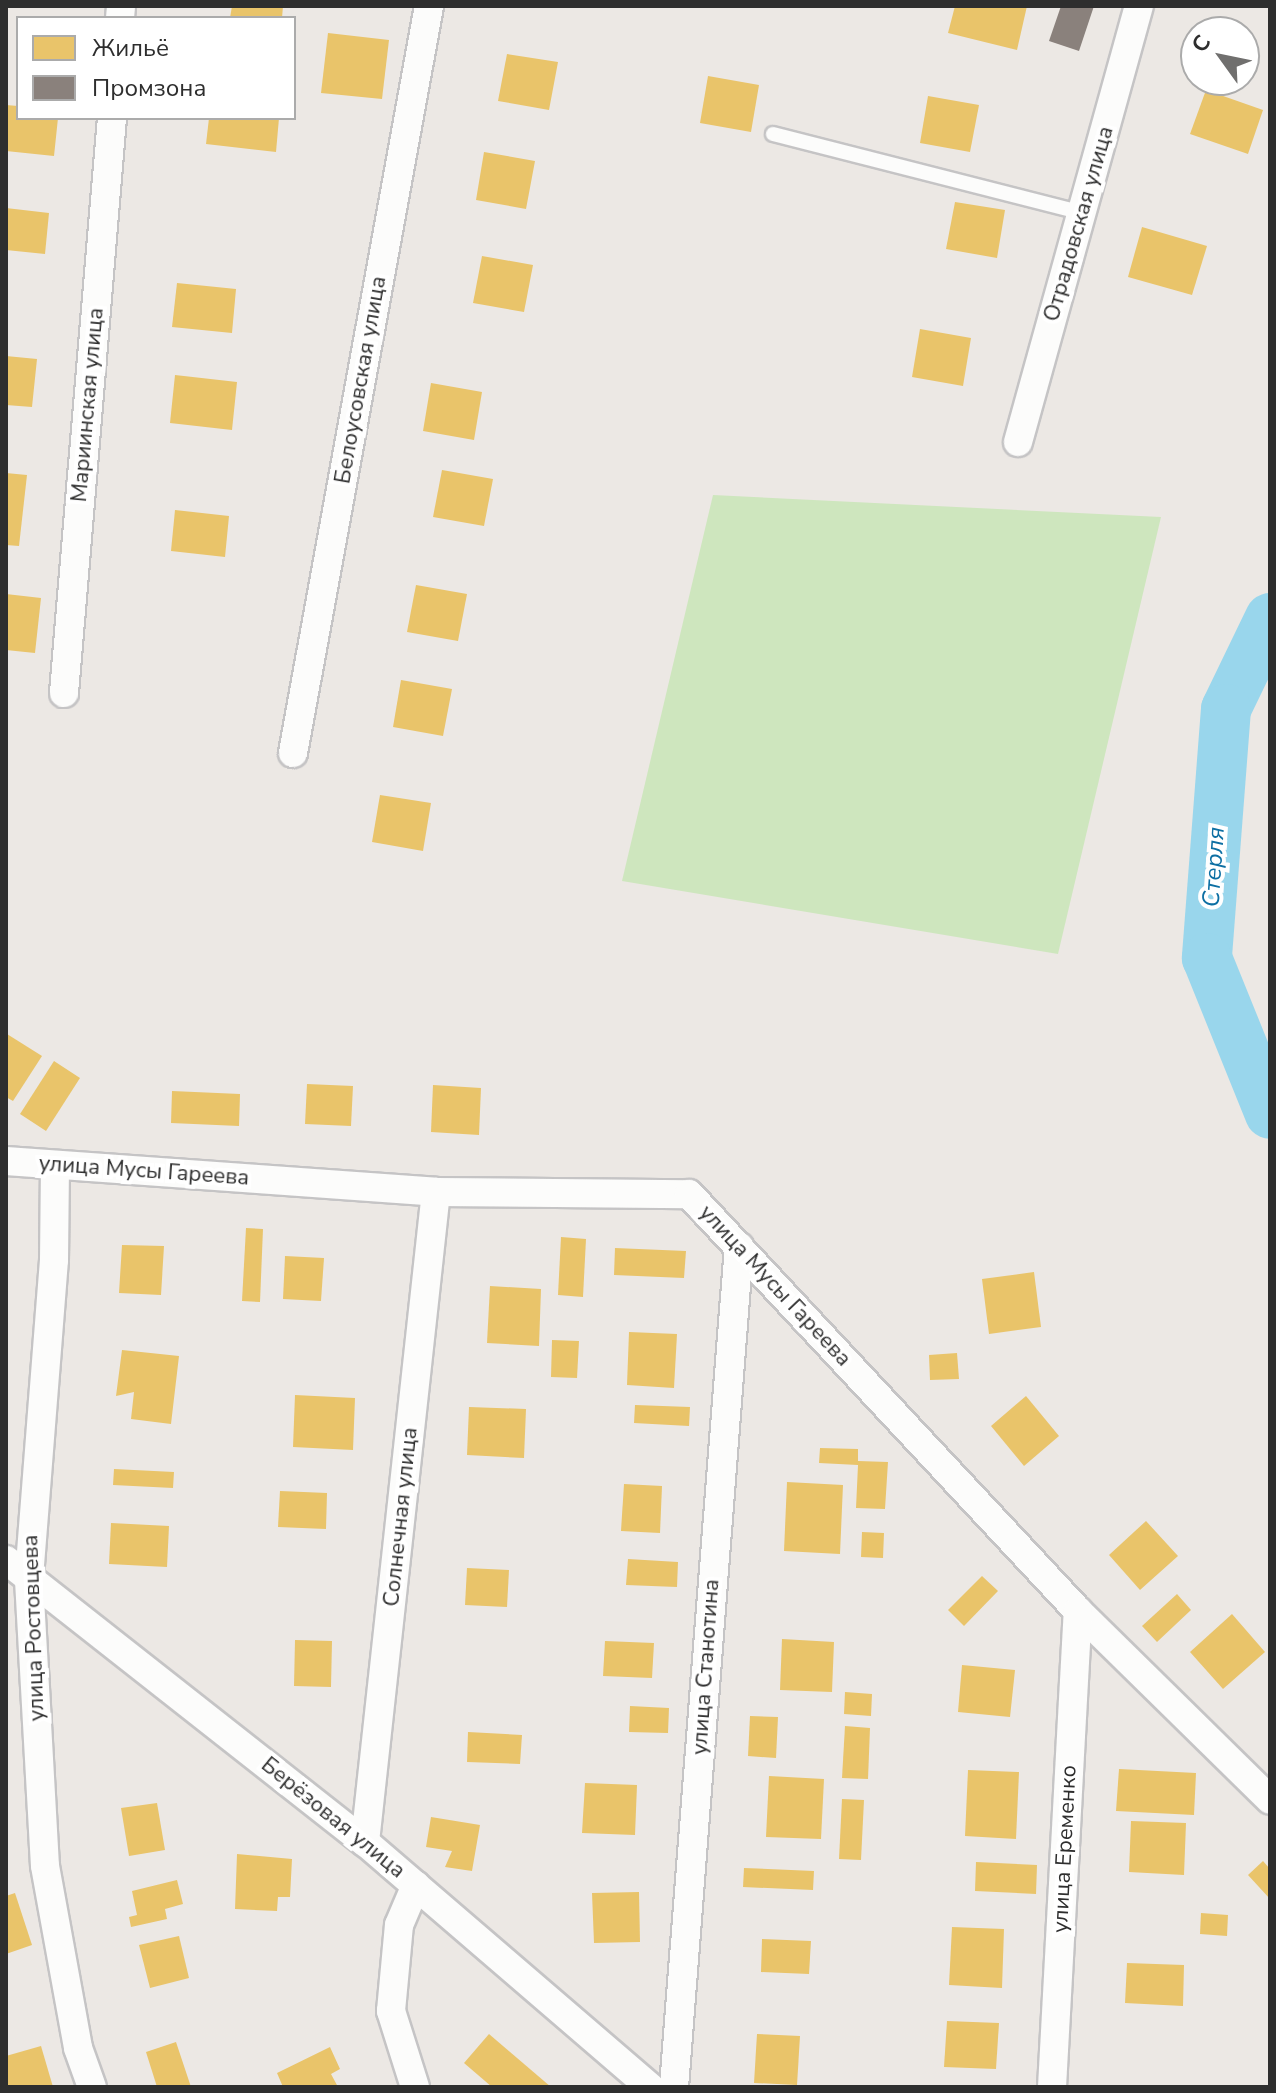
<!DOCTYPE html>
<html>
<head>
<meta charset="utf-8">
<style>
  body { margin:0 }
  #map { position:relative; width:1276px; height:2093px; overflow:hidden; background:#ece8e4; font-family:"Nunito Sans",sans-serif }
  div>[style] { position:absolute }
  .green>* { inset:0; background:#cee6be }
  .homes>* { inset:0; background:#e9c46a }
  .industry>* { inset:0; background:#8a817c }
  .river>* { height:50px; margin:-25px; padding:0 25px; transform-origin:25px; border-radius:25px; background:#99d6ec }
  .roads { filter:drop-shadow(2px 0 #c5c4c5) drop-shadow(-2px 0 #c5c4c5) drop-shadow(0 2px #c5c4c5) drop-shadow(0 -2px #c5c4c5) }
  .service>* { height:14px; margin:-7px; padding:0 7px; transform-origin:7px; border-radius:7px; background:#fcfcfb }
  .minor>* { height:28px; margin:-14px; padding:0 14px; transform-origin:14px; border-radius:14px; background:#fcfcfb }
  span { translate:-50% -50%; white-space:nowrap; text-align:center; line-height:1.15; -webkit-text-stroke:8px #fff; paint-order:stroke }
  .street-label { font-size:22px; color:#2e2e2e }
  .water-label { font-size:24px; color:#0d6fa3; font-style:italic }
  .frame { position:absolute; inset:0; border:8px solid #2e2e2e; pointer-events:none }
  .legend { position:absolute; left:16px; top:16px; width:280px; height:104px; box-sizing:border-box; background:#fff; border:2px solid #ababab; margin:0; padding:10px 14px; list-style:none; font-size:24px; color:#2e2e2e }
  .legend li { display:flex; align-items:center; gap:16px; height:40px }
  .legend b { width:40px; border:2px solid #ababab }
  .north { position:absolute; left:1180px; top:16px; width:80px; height:80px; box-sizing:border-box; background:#fff; border:2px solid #ababab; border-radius:50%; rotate:303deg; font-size:22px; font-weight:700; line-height:32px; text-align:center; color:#2e2e2e }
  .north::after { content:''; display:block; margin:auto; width:28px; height:36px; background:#706f6e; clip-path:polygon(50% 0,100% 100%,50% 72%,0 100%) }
</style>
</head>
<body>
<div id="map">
  <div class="green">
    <i style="clip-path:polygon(713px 495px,1161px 517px,1058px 954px,622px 881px)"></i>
  </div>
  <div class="homes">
    <i style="clip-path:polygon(232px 6px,283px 6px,282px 18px,230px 18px)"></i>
    <i style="clip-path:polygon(955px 6px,1027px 6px,1017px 50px,948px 33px)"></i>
    <i style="clip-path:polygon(328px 33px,389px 40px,382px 99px,321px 93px)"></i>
    <i style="clip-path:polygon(507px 54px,558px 62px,549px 110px,498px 101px)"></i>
    <i style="clip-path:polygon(708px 76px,759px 85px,751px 132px,700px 123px)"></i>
    <i style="clip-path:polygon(1206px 90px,1263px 110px,1248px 154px,1190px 134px)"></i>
    <i style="clip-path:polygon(928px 96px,979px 105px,970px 152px,920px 143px)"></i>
    <i style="clip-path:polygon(6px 105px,18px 106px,18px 118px,58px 118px,54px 156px,6px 151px)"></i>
    <i style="clip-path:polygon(209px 118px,279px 118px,276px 152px,206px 144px)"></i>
    <i style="clip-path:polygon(484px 152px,535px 161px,526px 209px,476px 200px)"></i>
    <i style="clip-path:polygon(955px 202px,1005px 210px,997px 258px,946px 249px)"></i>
    <i style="clip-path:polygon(6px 208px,49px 213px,45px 254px,6px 250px)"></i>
    <i style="clip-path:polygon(1142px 227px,1207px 246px,1192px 295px,1128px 277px)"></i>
    <i style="clip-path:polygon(482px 256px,533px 265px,524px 312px,473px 303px)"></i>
    <i style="clip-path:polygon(177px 283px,236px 289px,232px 333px,172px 327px)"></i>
    <i style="clip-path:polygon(920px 329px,971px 338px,963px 386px,912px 377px)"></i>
    <i style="clip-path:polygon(6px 356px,37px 359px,32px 407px,6px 405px)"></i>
    <i style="clip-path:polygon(175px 375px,237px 382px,232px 430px,170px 423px)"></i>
    <i style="clip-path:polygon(431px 383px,482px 392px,474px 440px,423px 431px)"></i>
    <i style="clip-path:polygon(442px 470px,493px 479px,484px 526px,433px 517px)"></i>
    <i style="clip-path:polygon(6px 473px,27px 475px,19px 546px,6px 545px)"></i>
    <i style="clip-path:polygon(175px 510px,229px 516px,225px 557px,171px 551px)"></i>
    <i style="clip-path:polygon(416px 585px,467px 594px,458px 641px,407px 632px)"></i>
    <i style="clip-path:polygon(6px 594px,41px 598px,35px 653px,6px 650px)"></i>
    <i style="clip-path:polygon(401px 680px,452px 689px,443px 736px,393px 727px)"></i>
    <i style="clip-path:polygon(380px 795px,431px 803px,423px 851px,372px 842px)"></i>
    <i style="clip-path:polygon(7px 1034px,42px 1056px,13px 1101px,6px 1097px)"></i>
    <i style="clip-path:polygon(54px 1061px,80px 1078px,46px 1131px,20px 1114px)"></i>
    <i style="clip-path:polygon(307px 1084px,353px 1086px,351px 1126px,305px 1124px)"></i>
    <i style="clip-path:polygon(433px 1085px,481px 1088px,479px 1135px,431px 1132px)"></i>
    <i style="clip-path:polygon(172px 1091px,240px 1094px,239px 1126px,171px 1123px)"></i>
    <i style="clip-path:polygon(246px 1228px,263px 1229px,260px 1302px,242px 1301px)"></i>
    <i style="clip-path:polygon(561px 1237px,586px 1239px,583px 1297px,558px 1295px)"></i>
    <i style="clip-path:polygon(122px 1245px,164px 1246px,161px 1295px,119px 1293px)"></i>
    <i style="clip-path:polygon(615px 1248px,686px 1251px,684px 1278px,614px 1275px)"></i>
    <i style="clip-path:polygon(285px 1256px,324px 1258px,321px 1301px,283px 1299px)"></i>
    <i style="clip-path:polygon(1034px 1272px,1041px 1327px,989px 1334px,982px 1279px)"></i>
    <i style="clip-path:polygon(490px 1286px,541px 1289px,539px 1346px,487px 1343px)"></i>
    <i style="clip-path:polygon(629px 1332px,677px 1334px,674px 1388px,627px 1385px)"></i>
    <i style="clip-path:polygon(552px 1340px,579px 1341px,577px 1378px,551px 1377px)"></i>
    <i style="clip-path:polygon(122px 1350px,179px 1356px,171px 1424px,131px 1419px,134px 1392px,116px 1396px)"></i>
    <i style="clip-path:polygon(957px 1353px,959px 1379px,930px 1380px,929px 1355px)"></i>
    <i style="clip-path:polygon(295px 1395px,355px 1398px,353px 1450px,293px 1447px)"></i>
    <i style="clip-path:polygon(1026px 1396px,1059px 1436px,1024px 1466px,991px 1426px)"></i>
    <i style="clip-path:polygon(635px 1405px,690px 1407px,689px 1426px,634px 1423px)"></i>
    <i style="clip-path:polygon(469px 1407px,526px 1409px,524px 1458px,467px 1455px)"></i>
    <i style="clip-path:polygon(820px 1448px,858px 1449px,858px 1461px,888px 1462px,885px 1509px,856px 1508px,858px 1465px,819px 1463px)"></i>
    <i style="clip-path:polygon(114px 1469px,174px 1472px,173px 1488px,113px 1485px)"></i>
    <i style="clip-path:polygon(787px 1482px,843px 1485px,840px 1554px,784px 1551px)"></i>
    <i style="clip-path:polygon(624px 1484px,662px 1486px,660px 1533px,621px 1531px)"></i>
    <i style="clip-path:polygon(280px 1491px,327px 1493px,326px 1529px,278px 1527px)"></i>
    <i style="clip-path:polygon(1146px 1521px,1178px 1556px,1140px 1590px,1109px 1555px)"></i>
    <i style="clip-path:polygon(111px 1523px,169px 1526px,167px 1567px,109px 1564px)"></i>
    <i style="clip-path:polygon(862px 1532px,884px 1533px,883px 1558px,861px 1557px)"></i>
    <i style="clip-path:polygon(628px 1559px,678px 1562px,677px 1587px,626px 1585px)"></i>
    <i style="clip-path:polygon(467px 1568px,509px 1570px,507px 1607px,465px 1605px)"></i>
    <i style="clip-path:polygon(982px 1576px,998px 1591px,964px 1626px,948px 1610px)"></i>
    <i style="clip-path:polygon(1177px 1594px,1191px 1610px,1157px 1642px,1142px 1626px)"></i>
    <i style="clip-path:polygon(1232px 1614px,1265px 1652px,1223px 1689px,1190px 1652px)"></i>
    <i style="clip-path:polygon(782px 1639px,834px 1642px,832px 1692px,780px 1690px)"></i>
    <i style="clip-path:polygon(295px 1640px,332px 1641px,331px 1687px,294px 1686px)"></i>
    <i style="clip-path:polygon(605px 1641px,654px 1643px,652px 1678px,603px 1676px)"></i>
    <i style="clip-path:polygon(962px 1665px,1015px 1670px,1010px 1717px,958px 1712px)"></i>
    <i style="clip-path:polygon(845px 1692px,872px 1694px,871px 1716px,844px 1714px)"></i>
    <i style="clip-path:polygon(630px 1706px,669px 1708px,668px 1733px,629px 1732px)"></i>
    <i style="clip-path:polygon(750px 1716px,778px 1717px,776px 1758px,748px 1756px)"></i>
    <i style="clip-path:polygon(845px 1726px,870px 1728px,868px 1779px,842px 1778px)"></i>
    <i style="clip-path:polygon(468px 1732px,522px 1735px,520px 1764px,467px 1762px)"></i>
    <i style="clip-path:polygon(1119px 1769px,1196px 1773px,1194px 1815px,1116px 1811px)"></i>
    <i style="clip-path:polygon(968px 1770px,1019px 1772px,1016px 1839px,965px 1836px)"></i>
    <i style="clip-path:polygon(769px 1776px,824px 1779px,821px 1839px,766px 1837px)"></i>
    <i style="clip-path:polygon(585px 1783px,637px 1785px,635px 1835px,582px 1833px)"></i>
    <i style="clip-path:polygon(842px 1799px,864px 1800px,861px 1860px,839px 1859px)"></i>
    <i style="clip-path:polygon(157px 1803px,165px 1850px,129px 1856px,121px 1808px)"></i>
    <i style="clip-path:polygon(431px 1817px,480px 1825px,472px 1871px,445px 1867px,452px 1851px,426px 1847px)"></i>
    <i style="clip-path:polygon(1131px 1821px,1186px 1823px,1184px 1875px,1129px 1872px)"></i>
    <i style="clip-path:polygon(237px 1854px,292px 1859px,290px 1897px,278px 1897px,277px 1911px,235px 1909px)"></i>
    <i style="clip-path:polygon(1263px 1861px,1270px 1869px,1270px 1899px,1248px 1875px)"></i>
    <i style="clip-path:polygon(976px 1862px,1037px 1865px,1036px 1894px,975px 1891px)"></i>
    <i style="clip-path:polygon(744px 1868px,814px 1871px,813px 1890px,743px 1887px)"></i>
    <i style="clip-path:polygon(177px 1880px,183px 1904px,165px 1909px,167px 1919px,131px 1927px,129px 1917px,137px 1915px,132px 1891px)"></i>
    <i style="clip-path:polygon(639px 1892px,640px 1942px,594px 1943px,592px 1893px)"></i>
    <i style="clip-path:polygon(15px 1893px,32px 1945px,6px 1954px,6px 1896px)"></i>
    <i style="clip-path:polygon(1201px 1913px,1228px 1915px,1227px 1936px,1200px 1934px)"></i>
    <i style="clip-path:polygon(952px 1927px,1004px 1929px,1002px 1988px,949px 1985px)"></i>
    <i style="clip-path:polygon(179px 1936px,189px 1978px,150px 1988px,139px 1945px)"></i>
    <i style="clip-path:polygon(762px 1939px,811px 1941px,809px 1974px,761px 1972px)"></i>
    <i style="clip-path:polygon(1127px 1963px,1184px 1965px,1183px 2006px,1125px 2003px)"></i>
    <i style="clip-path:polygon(947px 2021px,999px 2023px,996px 2069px,944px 2067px)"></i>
    <i style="clip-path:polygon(489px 2034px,551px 2087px,492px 2087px,464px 2063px)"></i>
    <i style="clip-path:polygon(757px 2034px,800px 2036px,797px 2085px,754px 2083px)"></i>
    <i style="clip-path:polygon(176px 2042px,191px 2087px,157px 2087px,146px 2052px)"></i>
    <i style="clip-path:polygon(41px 2046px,53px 2087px,6px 2087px,6px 2056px)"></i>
    <i style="clip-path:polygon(330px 2047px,340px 2069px,331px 2074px,338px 2087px,283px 2087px,277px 2073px)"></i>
  </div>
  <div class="industry">
    <i style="clip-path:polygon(1061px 6px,1094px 6px,1079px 51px,1049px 41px)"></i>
  </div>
  <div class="river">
    <i style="left:1270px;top:618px;width:101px;rotate:115.8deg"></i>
    <i style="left:1226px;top:709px;width:250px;rotate:94.4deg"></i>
    <i style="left:1207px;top:958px;width:168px;rotate:68deg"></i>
  </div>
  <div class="roads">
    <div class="service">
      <i style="left:773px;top:134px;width:319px;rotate:14.3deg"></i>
    </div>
    <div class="minor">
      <i style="left:120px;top:18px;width:12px;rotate:-85deg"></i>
      <i style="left:1018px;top:442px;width:452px;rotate:-74.5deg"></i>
      <i style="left:64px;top:693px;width:577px;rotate:-85.23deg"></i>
      <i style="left:293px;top:753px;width:759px;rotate:-79.68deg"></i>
      <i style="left:6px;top:1161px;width:431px;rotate:4.1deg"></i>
      <i style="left:436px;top:1192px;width:253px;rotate:0.5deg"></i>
      <i style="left:689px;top:1194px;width:570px;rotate:46.99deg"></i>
      <i style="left:1078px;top:1611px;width:269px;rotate:44.5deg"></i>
      <i style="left:55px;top:1165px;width:95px;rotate:90.6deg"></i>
      <i style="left:54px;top:1260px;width:321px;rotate:94.5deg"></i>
      <i style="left:29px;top:1580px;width:286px;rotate:86.8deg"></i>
      <i style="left:45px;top:1866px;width:185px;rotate:79.7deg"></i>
      <i style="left:78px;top:2048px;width:41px;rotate:70.3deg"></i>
      <i style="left:6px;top:1560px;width:457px;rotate:38.2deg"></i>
      <i style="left:365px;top:1842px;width:376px;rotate:40.7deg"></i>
      <i style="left:365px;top:1842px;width:654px;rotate:-83.77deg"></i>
      <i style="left:415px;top:2087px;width:80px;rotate:-107.5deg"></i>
      <i style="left:391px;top:2011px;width:86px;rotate:-84.7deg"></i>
      <i style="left:399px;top:1925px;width:43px;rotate:-67deg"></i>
      <i style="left:674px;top:2087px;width:843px;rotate:-85.58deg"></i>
      <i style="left:1052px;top:2087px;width:477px;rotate:-86.9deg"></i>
    </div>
  </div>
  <div class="street-label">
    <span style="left:1079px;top:224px;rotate:-74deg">Отрадовская улица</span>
    <span style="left:361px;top:380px;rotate:-80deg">Белоусовская улица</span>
    <span style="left:88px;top:405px;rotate:-85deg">Мариинская улица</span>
    <span style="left:144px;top:1171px;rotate:4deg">улица Мусы Гареева</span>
    <span style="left:775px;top:1286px;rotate:47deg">улица Мусы Гареева</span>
    <span style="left:401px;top:1517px;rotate:-84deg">Солнечная улица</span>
    <span style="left:34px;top:1628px;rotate:-92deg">улица Ростовцева</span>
    <span style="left:706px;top:1667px;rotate:-86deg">улица Станотина</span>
    <span style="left:333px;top:1818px;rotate:39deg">Берёзовая улица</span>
    <span style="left:1065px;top:1849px;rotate:-87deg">улица Еременко</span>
  </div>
  <div class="water-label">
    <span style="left:1214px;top:867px;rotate:-86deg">Стерля</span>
  </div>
  <div class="frame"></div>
  <ul class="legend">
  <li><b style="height:22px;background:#e9c46a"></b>Жильё</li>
  <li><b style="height:22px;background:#8a817c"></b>Промзона</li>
  </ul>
  <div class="north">С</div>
</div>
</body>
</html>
